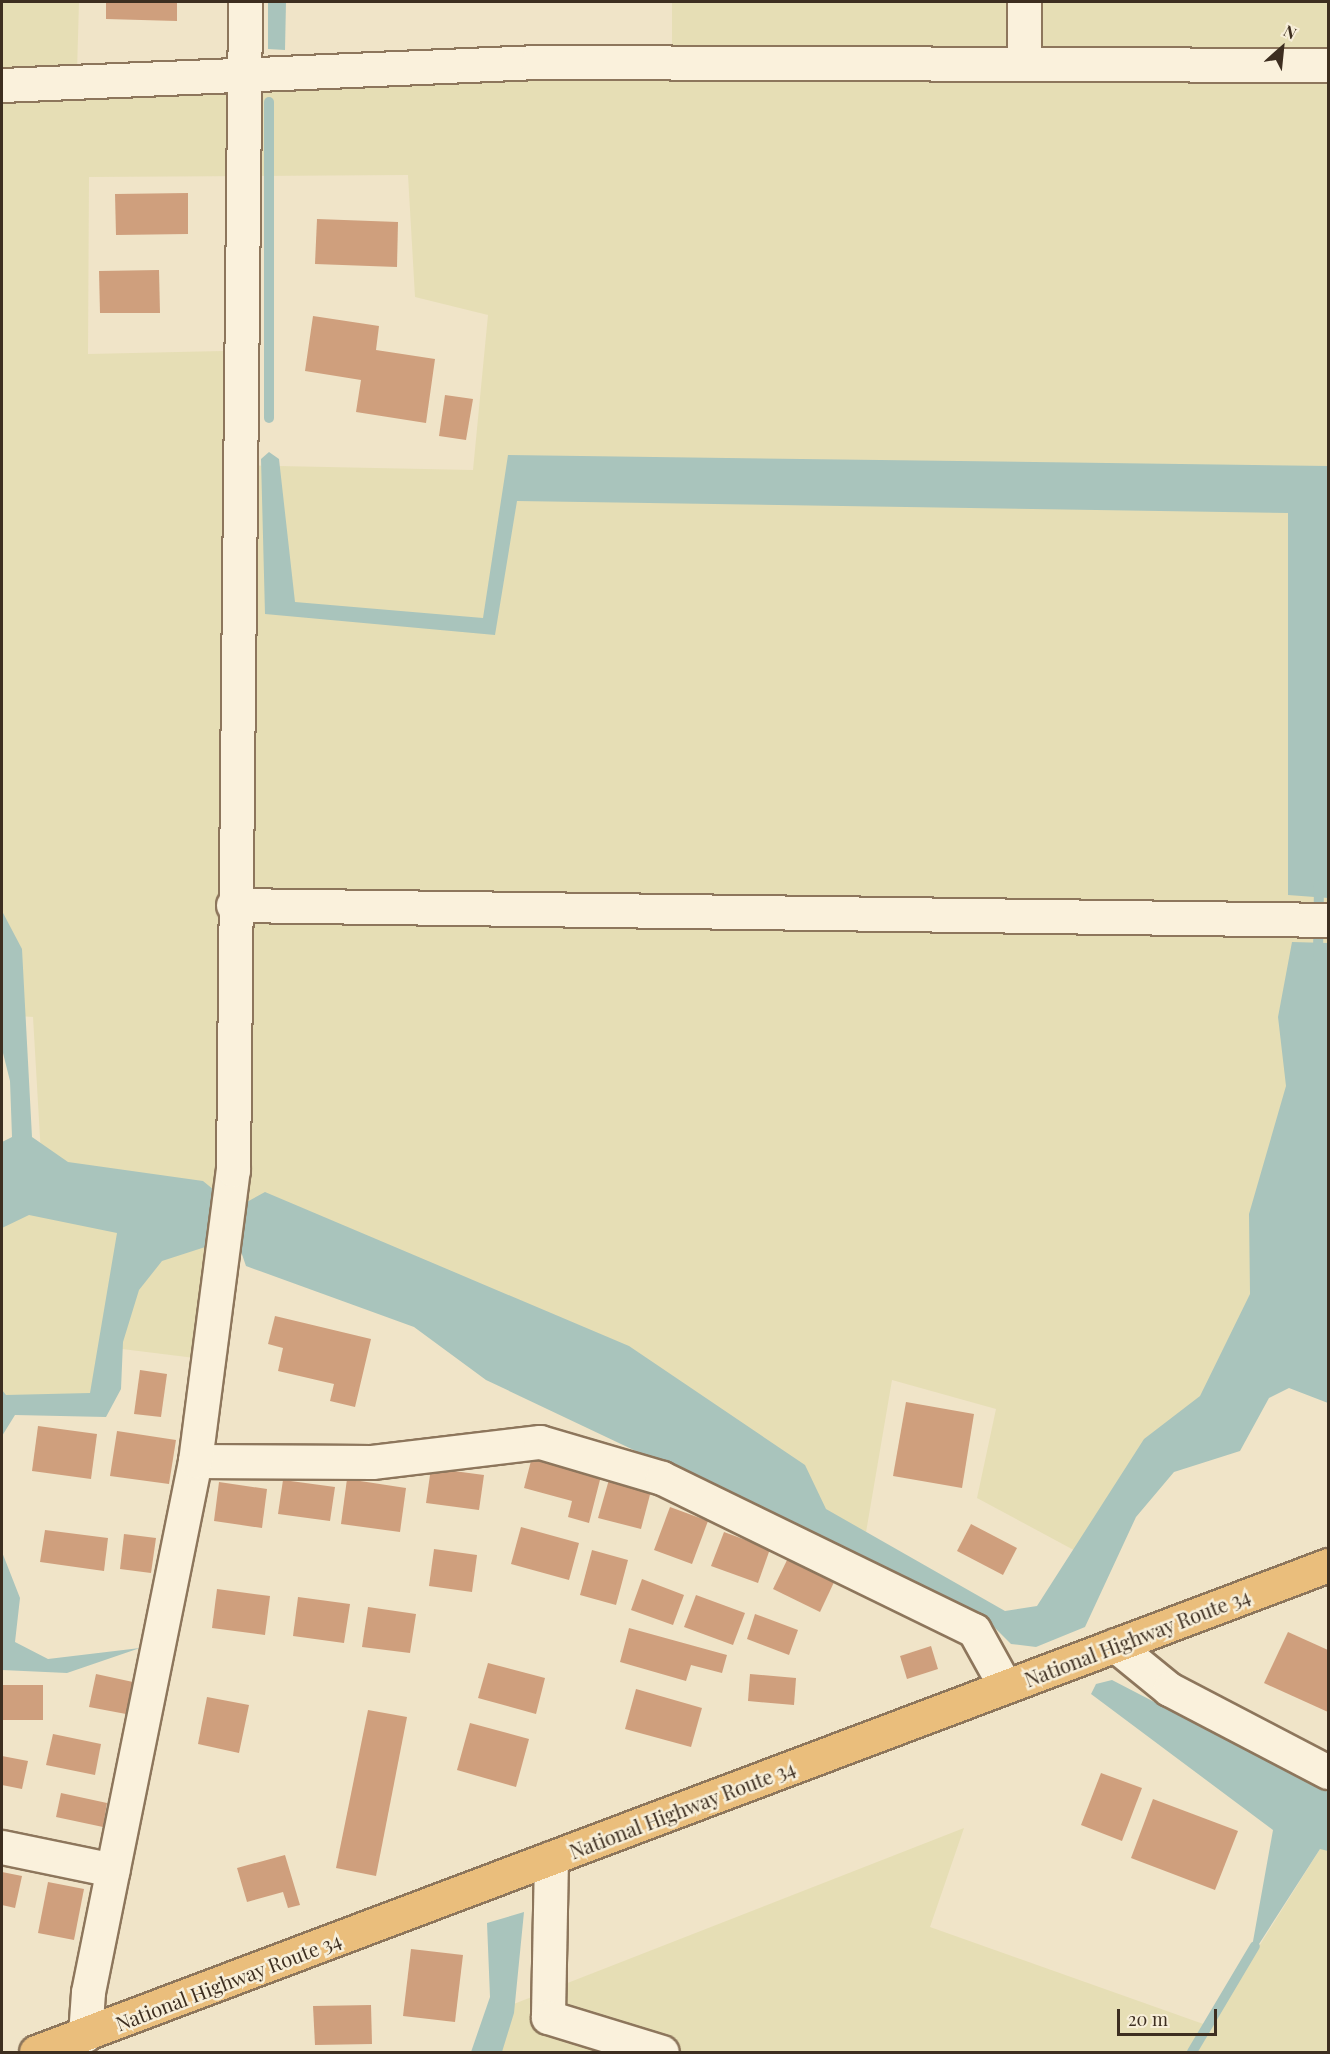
<!DOCTYPE html>
<html>
<head>
<meta charset="utf-8">
<style>
  body { margin:0 }
  #map { position:relative; width:1330px; height:2054px; overflow:hidden; background:#f0e4c8; font-family:"Playfair Display",serif }
  div>[style] { position:absolute }
  .farmland>* { inset:0; background:#e6deb5 }
  .water>* { inset:0; background:#a9c4bc }
  .stream>* { height:10px; margin:-5px; padding:0 5px; transform-origin:5px; border-radius:5px; background:#a9c4bc }
  .building>* { inset:0; background:#cf9f7d }
  .roads { filter:drop-shadow(2px 0 #8d765c) drop-shadow(-2px 0 #8d765c) drop-shadow(0 2px #8d765c) drop-shadow(0 -2px #8d765c) }
  .minor>* { height:33px; margin:-16.5px; padding:0 16.5px; transform-origin:16.5px; border-radius:16.5px; background:#faf1dc }
  .trunk>* { height:33px; margin:-16.5px; padding:0 16.5px; transform-origin:16.5px; border-radius:16.5px; background:#eabe7c }
  span { translate:-50% -50%; white-space:nowrap; text-align:center; line-height:1.15; -webkit-text-stroke:5px #f7eed8; paint-order:stroke }
  .street-label { font-size:20px; color:#3d2e20 }
  .frame { position:absolute; inset:0; border:3px solid #3d2e20; pointer-events:none }
  .north { position:absolute; left:1252px; top:18px; width:60px; height:60px; -webkit-text-stroke:4px #f7eed8; paint-order:stroke; rotate:27deg; font-size:16px; font-weight:700; line-height:24px; text-align:center; color:#3d2e20 }
  .north::after { content:''; display:block; margin:auto; width:21px; height:27px; background:#3d2e20; clip-path:polygon(50% 0,100% 100%,50% 72%,0 100%) }
  .scale { position:absolute; left:1117px; top:2009px; width:100px; height:27px; box-sizing:border-box; border:3px solid #3d2e20; border-top:0; padding-left:8px; font-size:18px; line-height:21px; white-space:nowrap; color:#3d2e20; -webkit-text-stroke:4px #f7eed8; paint-order:stroke }
</style>
</head>
<body>
<div id="map">
  <div class="farmland">
    <i style="clip-path:polygon(evenodd,2px 2px,79px 2px,77px 72px,672px 46px,672px 2px,1328px 2px,1328px 1328px,1083px 1555px,977px 1498px,996px 1409px,892px 1380px,863px 1550px,218px 1218px,203px 1359px,114px 1348px,108px 1400px,2px 1406px,2px 1177px,41px 1155px,33px 1017px,2px 1015px,2px 2px,408px 175px,415px 297px,488px 315px,473px 470px,229px 465px,223px 351px,88px 354px,89px 177px,408px 175px)"></i>
    <i style="clip-path:polygon(964px 1828px,930px 1927px,1209px 2026px,1320px 1849px,1328px 1849px,1328px 2052px,491px 2052px,506px 2007px)"></i>
  </div>
  <div class="water">
    <i style="clip-path:polygon(268px 2px,286px 2px,285px 50px,268px 49px)"></i>
    <i style="clip-path:polygon(269px 452px,279px 459px,295px 602px,483px 618px,508px 455px,1328px 466px,1328px 898px,1288px 895px,1288px 513px,517px 501px,495px 635px,265px 614px,261px 459px)"></i>
    <i style="clip-path:polygon(2px 911px,22px 949px,32px 1137px,68px 1162px,203px 1181px,225px 1199px,245px 1203px,265px 1192px,629px 1346px,805px 1465px,826px 1509px,1005px 1611px,1037px 1606px,1144px 1439px,1200px 1396px,1250px 1294px,1249px 1214px,1286px 1086px,1278px 1017px,1292px 942px,1328px 943px,1328px 1403px,1289px 1388px,1269px 1398px,1240px 1451px,1174px 1472px,1136px 1517px,1085px 1627px,1036px 1647px,1011px 1644px,982px 1615px,486px 1380px,414px 1327px,246px 1266px,236px 1237px,162px 1261px,139px 1290px,123px 1342px,121px 1389px,106px 1417px,15px 1415px,2px 1436px,2px 1390px,6px 1395px,90px 1393px,117px 1233px,29px 1215px,2px 1228px,2px 1142px,12px 1137px,10px 1081px,2px 1049px)"></i>
    <i style="clip-path:polygon(2px 1552px,20px 1598px,15px 1642px,48px 1659px,140px 1648px,67px 1673px,2px 1670px)"></i>
    <i style="clip-path:polygon(1112px 1680px,1328px 1792px,1328px 1851px,1320px 1849px,1250px 1958px,1273px 1830px,1091px 1694px,1096px 1684px)"></i>
    <i style="clip-path:polygon(524px 1912px,514px 2013px,502px 2052px,471px 2052px,490px 1997px,487px 1923px)"></i>
  </div>
  <div class="stream">
    <i style="left:269px;top:102px;width:316px;rotate:90deg"></i>
    <i style="left:1318px;top:956px;width:71px;rotate:-89.2deg"></i>
    <i style="left:1192px;top:2052px;width:123px;rotate:-59.3deg"></i>
  </div>
  <div class="building">
    <i style="clip-path:polygon(106px 2px,177px 2px,177px 21px,106px 19px)"></i>
    <i style="clip-path:polygon(188px 193px,188px 234px,116px 235px,115px 194px)"></i>
    <i style="clip-path:polygon(317px 219px,398px 222px,397px 267px,315px 264px)"></i>
    <i style="clip-path:polygon(159px 270px,160px 313px,100px 313px,99px 271px)"></i>
    <i style="clip-path:polygon(313px 316px,379px 326px,376px 350px,435px 359px,426px 423px,356px 412px,361px 380px,305px 371px)"></i>
    <i style="clip-path:polygon(445px 395px,473px 399px,466px 440px,439px 436px)"></i>
    <i style="clip-path:polygon(275px 1316px,371px 1339px,355px 1407px,330px 1401px,334px 1384px,278px 1371px,283px 1348px,268px 1344px)"></i>
    <i style="clip-path:polygon(140px 1370px,167px 1374px,161px 1417px,134px 1414px)"></i>
    <i style="clip-path:polygon(906px 1402px,974px 1414px,962px 1488px,893px 1476px)"></i>
    <i style="clip-path:polygon(38px 1426px,97px 1434px,91px 1479px,32px 1471px)"></i>
    <i style="clip-path:polygon(117px 1431px,176px 1440px,169px 1484px,110px 1476px)"></i>
    <i style="clip-path:polygon(533px 1453px,602px 1472px,589px 1523px,568px 1517px,572px 1501px,524px 1488px)"></i>
    <i style="clip-path:polygon(431px 1468px,484px 1475px,479px 1510px,426px 1503px)"></i>
    <i style="clip-path:polygon(610px 1476px,652px 1487px,641px 1529px,598px 1518px)"></i>
    <i style="clip-path:polygon(347px 1479px,406px 1488px,400px 1532px,341px 1524px)"></i>
    <i style="clip-path:polygon(283px 1480px,335px 1487px,330px 1521px,278px 1514px)"></i>
    <i style="clip-path:polygon(219px 1482px,267px 1489px,262px 1528px,214px 1521px)"></i>
    <i style="clip-path:polygon(670px 1507px,708px 1521px,692px 1564px,654px 1550px)"></i>
    <i style="clip-path:polygon(971px 1524px,1017px 1548px,1003px 1575px,957px 1551px)"></i>
    <i style="clip-path:polygon(521px 1527px,579px 1543px,569px 1580px,511px 1564px)"></i>
    <i style="clip-path:polygon(45px 1530px,108px 1538px,104px 1571px,40px 1562px)"></i>
    <i style="clip-path:polygon(724px 1532px,770px 1549px,758px 1583px,711px 1566px)"></i>
    <i style="clip-path:polygon(124px 1534px,156px 1538px,151px 1573px,120px 1569px)"></i>
    <i style="clip-path:polygon(434px 1549px,477px 1555px,472px 1592px,429px 1586px)"></i>
    <i style="clip-path:polygon(592px 1550px,628px 1560px,616px 1605px,580px 1595px)"></i>
    <i style="clip-path:polygon(789px 1556px,836px 1578px,820px 1612px,773px 1589px)"></i>
    <i style="clip-path:polygon(642px 1579px,684px 1595px,673px 1625px,631px 1610px)"></i>
    <i style="clip-path:polygon(217px 1589px,270px 1596px,265px 1635px,212px 1628px)"></i>
    <i style="clip-path:polygon(696px 1595px,745px 1613px,733px 1645px,684px 1627px)"></i>
    <i style="clip-path:polygon(298px 1597px,350px 1604px,344px 1643px,293px 1636px)"></i>
    <i style="clip-path:polygon(368px 1607px,416px 1614px,410px 1653px,362px 1647px)"></i>
    <i style="clip-path:polygon(755px 1614px,798px 1630px,789px 1655px,747px 1639px)"></i>
    <i style="clip-path:polygon(629px 1628px,727px 1655px,722px 1673px,691px 1665px,686px 1681px,620px 1662px)"></i>
    <i style="clip-path:polygon(1288px 1632px,1328px 1650px,1328px 1712px,1264px 1683px)"></i>
    <i style="clip-path:polygon(931px 1646px,938px 1669px,907px 1679px,900px 1656px)"></i>
    <i style="clip-path:polygon(488px 1663px,545px 1678px,536px 1714px,478px 1698px)"></i>
    <i style="clip-path:polygon(96px 1674px,133px 1682px,126px 1714px,89px 1707px)"></i>
    <i style="clip-path:polygon(750px 1674px,796px 1678px,794px 1705px,748px 1701px)"></i>
    <i style="clip-path:polygon(2px 1685px,43px 1685px,43px 1720px,2px 1720px)"></i>
    <i style="clip-path:polygon(636px 1689px,702px 1708px,691px 1747px,625px 1729px)"></i>
    <i style="clip-path:polygon(207px 1697px,249px 1705px,239px 1753px,198px 1744px)"></i>
    <i style="clip-path:polygon(368px 1710px,407px 1717px,376px 1876px,336px 1868px)"></i>
    <i style="clip-path:polygon(470px 1723px,529px 1739px,516px 1787px,457px 1770px)"></i>
    <i style="clip-path:polygon(53px 1734px,101px 1744px,95px 1775px,46px 1765px)"></i>
    <i style="clip-path:polygon(2px 1756px,28px 1761px,22px 1789px,2px 1785px)"></i>
    <i style="clip-path:polygon(1101px 1773px,1142px 1788px,1122px 1841px,1081px 1825px)"></i>
    <i style="clip-path:polygon(61px 1793px,107px 1803px,103px 1827px,56px 1817px)"></i>
    <i style="clip-path:polygon(1153px 1799px,1238px 1831px,1215px 1890px,1131px 1858px)"></i>
    <i style="clip-path:polygon(285px 1855px,300px 1905px,288px 1908px,283px 1892px,247px 1902px,237px 1868px)"></i>
    <i style="clip-path:polygon(2px 1872px,22px 1876px,15px 1908px,2px 1905px)"></i>
    <i style="clip-path:polygon(48px 1882px,84px 1889px,74px 1940px,38px 1933px)"></i>
    <i style="clip-path:polygon(411px 1949px,463px 1955px,455px 2022px,403px 2016px)"></i>
    <i style="clip-path:polygon(371px 2005px,372px 2044px,315px 2045px,313px 2006px)"></i>
  </div>
  <div class="roads">
    <div class="minor">
      <i style="left:1024px;top:2px;width:62px;rotate:90deg"></i>
      <i style="left:2px;top:85px;width:535px;rotate:-2.46deg"></i>
      <i style="left:537px;top:62px;width:791px;rotate:0.22deg"></i>
      <i style="left:233px;top:905px;width:1095px;rotate:0.78deg"></i>
      <i style="left:195px;top:1461px;width:177px;rotate:0.3deg"></i>
      <i style="left:372px;top:1462px;width:169px;rotate:-6.8deg"></i>
      <i style="left:540px;top:1442px;width:127px;rotate:16.4deg"></i>
      <i style="left:662px;top:1478px;width:347px;rotate:26deg"></i>
      <i style="left:974px;top:1630px;width:64px;rotate:61deg"></i>
      <i style="left:1115px;top:1645px;width:70px;rotate:39.2deg"></i>
      <i style="left:1169px;top:1689px;width:179px;rotate:27.6deg"></i>
      <i style="left:2px;top:1847px;width:113px;rotate:11.7deg"></i>
      <i style="left:551px;top:1858px;width:159px;rotate:91.1deg"></i>
      <i style="left:548px;top:2017px;width:119px;rotate:17.1deg"></i>
      <i style="left:85px;top:2035px;width:43px;rotate:-86deg"></i>
      <i style="left:88px;top:1992px;width:542px;rotate:-78.61deg"></i>
      <i style="left:195px;top:1461px;width:293px;rotate:-82.6deg"></i>
      <i style="left:233px;top:1170px;width:1168px;rotate:-89.41deg"></i>
    </div>
    <div class="trunk">
      <i style="left:36px;top:2052px;width:1381px;rotate:-20.65deg"></i>
    </div>
  </div>
  <div class="street-label">
    <span style="left:1137px;top:1637px;rotate:-21deg">National Highway Route 34</span>
    <span style="left:682px;top:1809px;rotate:-21deg">National Highway Route 34</span>
    <span style="left:228px;top:1981px;rotate:-21deg">National Highway Route 34</span>
  </div>
  <div class="frame"></div>
  <div class="north">N</div>
  <div class="scale">20 m</div>
</div>
</body>
</html>
